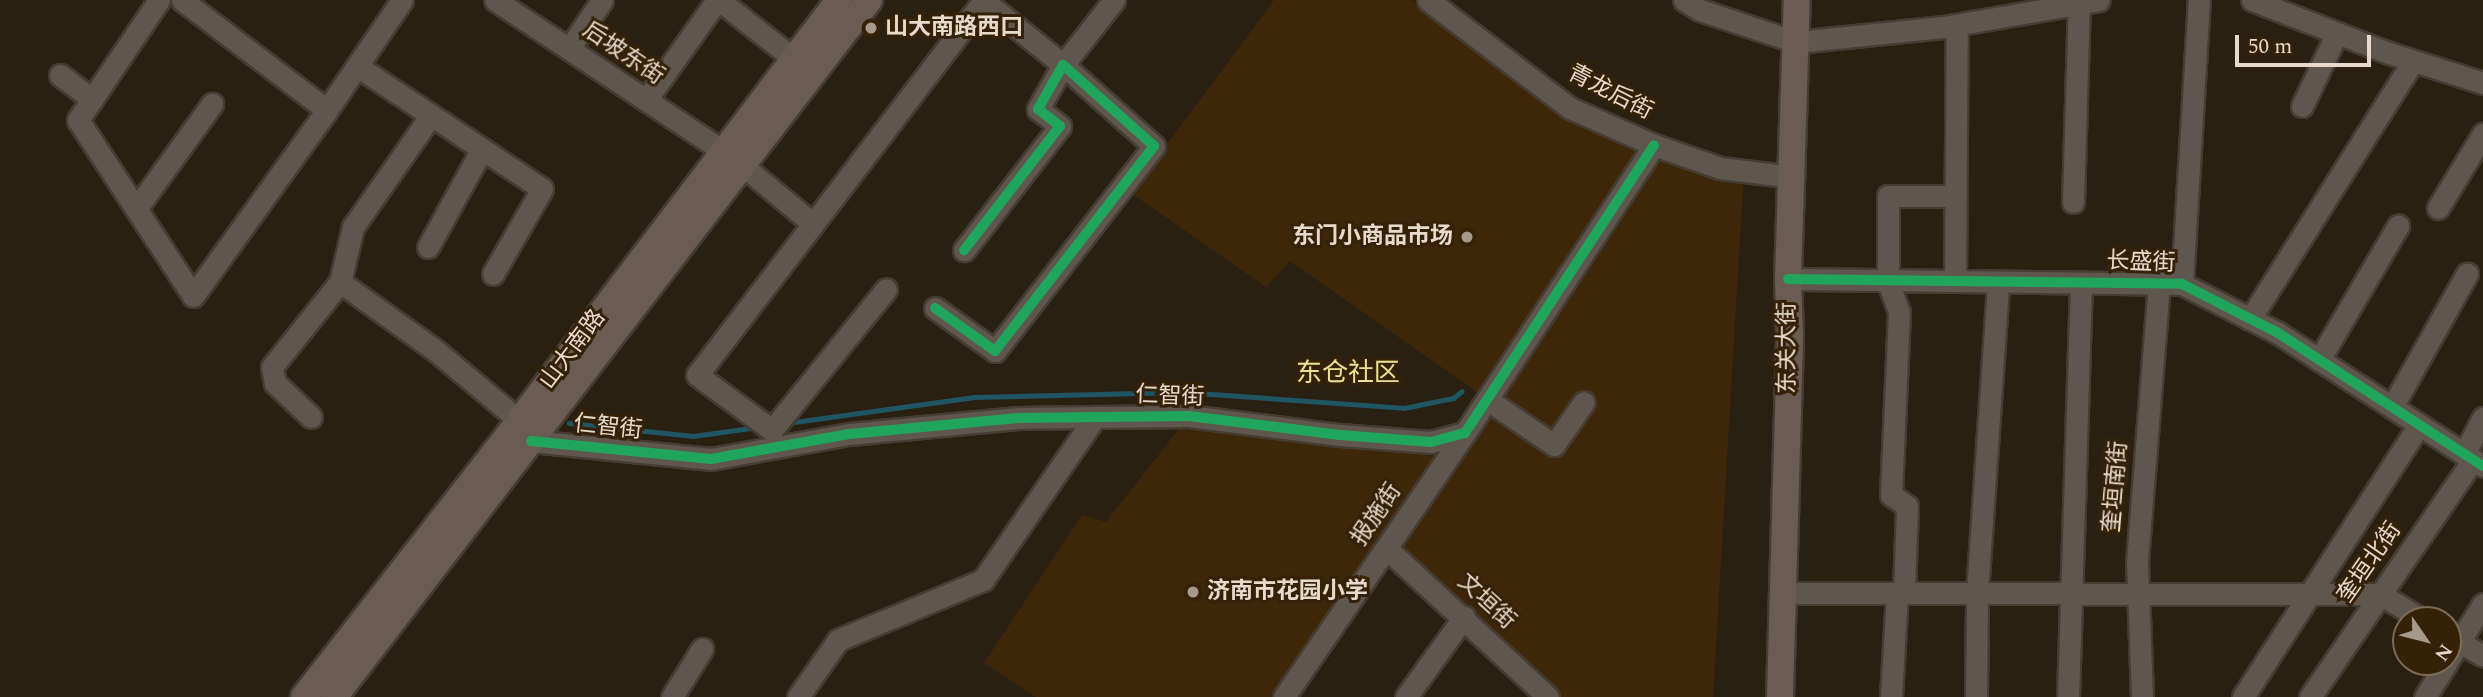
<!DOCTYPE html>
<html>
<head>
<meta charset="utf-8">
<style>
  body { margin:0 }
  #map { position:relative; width:2483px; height:697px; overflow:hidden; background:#2a2012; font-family:Spectral,"Noto Sans SC",serif }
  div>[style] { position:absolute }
  .built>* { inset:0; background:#3d2708 }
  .stream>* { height:5px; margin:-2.5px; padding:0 2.5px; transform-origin:2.5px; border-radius:2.5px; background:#1e5663 }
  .roads { filter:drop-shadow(2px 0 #453c33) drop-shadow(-2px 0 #453c33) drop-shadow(0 2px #453c33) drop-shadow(0 -2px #453c33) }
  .minor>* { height:21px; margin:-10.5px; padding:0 10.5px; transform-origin:10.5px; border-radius:10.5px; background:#5f574e }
  .major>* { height:26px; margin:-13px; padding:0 13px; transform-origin:13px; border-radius:13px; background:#6b5c53 }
  .cycleway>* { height:10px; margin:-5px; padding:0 5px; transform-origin:5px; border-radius:5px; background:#20a55d }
  .dots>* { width:19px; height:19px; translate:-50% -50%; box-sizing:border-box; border:4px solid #342108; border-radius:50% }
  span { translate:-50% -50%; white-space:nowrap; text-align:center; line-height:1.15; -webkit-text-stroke:6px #342108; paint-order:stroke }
  .poi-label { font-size:23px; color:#e7dacc; font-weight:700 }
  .left { translate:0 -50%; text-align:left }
  .right { translate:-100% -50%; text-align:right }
  .street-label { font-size:23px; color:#e7dacc }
  .quarter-label { font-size:26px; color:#e7e394 }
  .north { position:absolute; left:2392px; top:606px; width:70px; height:70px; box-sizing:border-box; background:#342108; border:2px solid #7c6b56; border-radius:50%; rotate:125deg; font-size:19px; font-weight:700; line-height:28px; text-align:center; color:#e7dacc }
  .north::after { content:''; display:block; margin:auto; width:24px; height:32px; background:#a5998b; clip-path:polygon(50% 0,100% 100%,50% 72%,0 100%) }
  .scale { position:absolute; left:2235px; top:35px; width:136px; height:32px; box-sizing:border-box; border:4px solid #e7dacc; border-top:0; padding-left:9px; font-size:21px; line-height:24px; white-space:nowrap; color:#e7dacc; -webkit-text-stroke:5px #342108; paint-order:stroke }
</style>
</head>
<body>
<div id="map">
  <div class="built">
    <i style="clip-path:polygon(1274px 0,1410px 0,1654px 145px,1744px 171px,1713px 697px,1548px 697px,1386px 549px,1284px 697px,1036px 697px,984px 663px,1082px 515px,1106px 522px,1189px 416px,1465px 433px,1487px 399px,1290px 261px,1266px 287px,1131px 193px)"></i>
  </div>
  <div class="stream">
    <i style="left:569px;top:423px;width:125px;rotate:6deg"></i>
    <i style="left:693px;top:436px;width:65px;rotate:-8deg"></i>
    <i style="left:787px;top:423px;width:189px;rotate:-7.9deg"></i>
    <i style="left:974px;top:397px;width:209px;rotate:-1.4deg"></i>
    <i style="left:1183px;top:392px;width:222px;rotate:4.1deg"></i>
    <i style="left:1404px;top:408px;width:50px;rotate:-11.5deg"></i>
    <i style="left:1453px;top:398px;width:11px;rotate:-38deg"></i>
  </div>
  <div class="roads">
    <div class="minor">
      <i style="left:159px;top:0;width:145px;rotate:124deg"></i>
      <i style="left:78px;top:120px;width:210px;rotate:56.8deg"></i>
      <i style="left:193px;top:296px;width:229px;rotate:-54.2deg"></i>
      <i style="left:182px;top:0;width:182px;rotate:37.2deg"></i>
      <i style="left:327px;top:110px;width:133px;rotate:-55.7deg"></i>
      <i style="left:495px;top:0;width:273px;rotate:33.5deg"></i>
      <i style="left:719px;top:0;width:95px;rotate:38.2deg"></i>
      <i style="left:983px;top:0;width:103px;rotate:39.1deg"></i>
      <i style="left:1063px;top:65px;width:83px;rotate:-51.9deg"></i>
      <i style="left:1428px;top:0;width:178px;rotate:37.3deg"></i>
      <i style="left:1570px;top:108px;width:92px;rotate:23.8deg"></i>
      <i style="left:1654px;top:145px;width:70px;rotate:19.2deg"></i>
      <i style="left:1720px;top:168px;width:74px;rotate:7deg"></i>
      <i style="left:1684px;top:0;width:19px;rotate:32deg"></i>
      <i style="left:1700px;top:10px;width:101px;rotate:18.4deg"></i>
      <i style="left:1796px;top:42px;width:148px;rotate:-5.8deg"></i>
      <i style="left:1943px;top:27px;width:158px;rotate:-9.8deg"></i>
      <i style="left:2252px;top:0;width:144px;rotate:21.2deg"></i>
      <i style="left:2386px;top:52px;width:102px;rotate:17.7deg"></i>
      <i style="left:569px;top:49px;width:59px;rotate:-56deg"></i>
      <i style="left:357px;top:66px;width:222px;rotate:33.6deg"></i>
      <i style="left:542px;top:189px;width:98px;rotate:120deg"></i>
      <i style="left:60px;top:75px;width:40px;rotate:37deg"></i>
      <i style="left:646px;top:100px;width:123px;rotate:-54.6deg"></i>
      <i style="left:2302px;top:106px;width:81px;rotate:-64.4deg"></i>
      <i style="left:742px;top:165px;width:92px;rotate:39.7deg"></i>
      <i style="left:813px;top:224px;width:282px;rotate:-52.6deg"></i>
      <i style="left:2073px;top:202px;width:198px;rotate:-88.3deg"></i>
      <i style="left:2438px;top:208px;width:87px;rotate:-58.7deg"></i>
      <i style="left:136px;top:209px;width:130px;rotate:-54.1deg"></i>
      <i style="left:813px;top:224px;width:190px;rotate:127.5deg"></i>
      <i style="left:697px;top:375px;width:93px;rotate:36.3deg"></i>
      <i style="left:772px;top:430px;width:181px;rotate:-51deg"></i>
      <i style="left:428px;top:247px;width:112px;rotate:-61.1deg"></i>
      <i style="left:1788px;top:279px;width:394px;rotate:0.7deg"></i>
      <i style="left:2182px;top:284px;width:108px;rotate:27deg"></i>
      <i style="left:2278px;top:333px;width:244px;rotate:33deg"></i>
      <i style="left:1955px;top:281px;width:256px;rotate:-89.6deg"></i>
      <i style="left:340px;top:282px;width:57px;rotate:-76.7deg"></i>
      <i style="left:353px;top:227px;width:136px;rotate:-55.1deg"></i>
      <i style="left:2182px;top:284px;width:285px;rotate:-86.6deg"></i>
      <i style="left:935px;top:308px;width:74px;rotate:35.6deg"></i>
      <i style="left:995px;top:351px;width:259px;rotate:-52.2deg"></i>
      <i style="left:1154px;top:146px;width:122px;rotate:-138.3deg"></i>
      <i style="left:1063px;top:65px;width:51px;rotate:119.6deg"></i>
      <i style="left:1038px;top:109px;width:28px;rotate:38deg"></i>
      <i style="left:1060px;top:126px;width:157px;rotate:127.7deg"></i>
      <i style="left:2250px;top:319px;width:305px;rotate:-57.7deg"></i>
      <i style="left:2319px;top:360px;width:156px;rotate:-59.5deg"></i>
      <i style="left:1488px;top:400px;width:80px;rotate:34.3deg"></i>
      <i style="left:1554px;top:445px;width:52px;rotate:-55.1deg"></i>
      <i style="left:2392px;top:407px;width:153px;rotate:-60.6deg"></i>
      <i style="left:311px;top:417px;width:50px;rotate:-136.6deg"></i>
      <i style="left:275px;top:383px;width:16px;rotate:-101deg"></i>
      <i style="left:272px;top:367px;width:109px;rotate:-51.3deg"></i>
      <i style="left:340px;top:282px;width:117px;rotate:35.6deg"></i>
      <i style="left:435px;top:350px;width:111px;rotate:39.9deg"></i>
      <i style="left:531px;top:441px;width:181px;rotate:5.7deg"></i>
      <i style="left:711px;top:459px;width:140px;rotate:-10.3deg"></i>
      <i style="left:849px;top:434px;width:170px;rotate:-5.4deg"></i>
      <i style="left:1018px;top:418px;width:171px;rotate:-0.7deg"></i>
      <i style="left:1189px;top:416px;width:152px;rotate:7.2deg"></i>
      <i style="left:1340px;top:435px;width:91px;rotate:4.4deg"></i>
      <i style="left:1431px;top:442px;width:35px;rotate:-15deg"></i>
      <i style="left:1465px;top:433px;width:344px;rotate:-56.7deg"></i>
      <i style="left:2464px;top:454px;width:41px;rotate:-62.2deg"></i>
      <i style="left:1386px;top:548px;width:220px;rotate:42.6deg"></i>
      <i style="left:1784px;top:593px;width:596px;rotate:0.1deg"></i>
      <i style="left:2380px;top:594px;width:50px;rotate:31.2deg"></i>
      <i style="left:1904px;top:593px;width:87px;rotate:-88deg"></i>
      <i style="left:1907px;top:506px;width:19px;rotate:-145deg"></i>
      <i style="left:1891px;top:495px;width:183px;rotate:-87.5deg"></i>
      <i style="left:1899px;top:312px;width:33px;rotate:-110deg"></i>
      <i style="left:1888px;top:281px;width:85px;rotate:-90deg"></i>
      <i style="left:1888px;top:196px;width:67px"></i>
      <i style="left:2449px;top:636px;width:39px;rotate:30deg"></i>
      <i style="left:2448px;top:660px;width:66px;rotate:-58deg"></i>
      <i style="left:672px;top:697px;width:57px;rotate:-58deg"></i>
      <i style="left:798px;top:697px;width:70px;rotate:-54.9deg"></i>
      <i style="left:838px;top:640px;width:157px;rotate:-22.5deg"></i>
      <i style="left:983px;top:580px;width:198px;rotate:-55.5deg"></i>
      <i style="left:1284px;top:697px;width:320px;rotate:-55.6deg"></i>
      <i style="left:1406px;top:697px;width:99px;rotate:-54.1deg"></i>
      <i style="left:1891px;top:697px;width:105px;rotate:-86.7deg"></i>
      <i style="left:1976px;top:697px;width:104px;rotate:-89.4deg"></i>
      <i style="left:1977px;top:593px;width:312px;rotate:-86.1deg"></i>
      <i style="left:2068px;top:697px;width:414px;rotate:-88.2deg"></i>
      <i style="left:2142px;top:697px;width:135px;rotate:-92.1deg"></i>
      <i style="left:2137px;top:562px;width:281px;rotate:-85.5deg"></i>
      <i style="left:2243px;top:697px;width:324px;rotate:-57.1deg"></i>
      <i style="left:2310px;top:697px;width:288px;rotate:-55.5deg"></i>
      <i style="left:2425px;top:697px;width:41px;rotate:-57.8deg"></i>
    </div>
    <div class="major">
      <i style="left:304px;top:697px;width:341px;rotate:-52deg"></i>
      <i style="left:514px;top:428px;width:537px;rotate:-52.79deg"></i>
      <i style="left:334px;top:697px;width:879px;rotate:-52.49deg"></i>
      <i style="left:1780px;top:697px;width:363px;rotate:-88.4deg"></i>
      <i style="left:1790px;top:334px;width:55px;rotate:-92.1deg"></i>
      <i style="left:1788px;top:279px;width:279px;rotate:-88.2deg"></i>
    </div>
  </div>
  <div class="cycleway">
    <i style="left:1788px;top:279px;width:394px;rotate:0.7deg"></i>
    <i style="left:2182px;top:284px;width:108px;rotate:27deg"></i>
    <i style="left:2278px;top:333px;width:244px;rotate:33deg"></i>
    <i style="left:935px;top:308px;width:74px;rotate:35.6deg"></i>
    <i style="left:995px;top:351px;width:259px;rotate:-52.2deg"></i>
    <i style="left:1154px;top:146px;width:122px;rotate:-138.3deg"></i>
    <i style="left:1063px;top:65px;width:51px;rotate:119.6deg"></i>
    <i style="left:1038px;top:109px;width:28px;rotate:38deg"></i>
    <i style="left:1060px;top:126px;width:157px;rotate:127.7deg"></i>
    <i style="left:531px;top:441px;width:181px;rotate:5.7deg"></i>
    <i style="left:711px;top:459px;width:140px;rotate:-10.3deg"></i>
    <i style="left:849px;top:434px;width:170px;rotate:-5.4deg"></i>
    <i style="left:1018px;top:418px;width:171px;rotate:-0.7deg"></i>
    <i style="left:1189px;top:416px;width:152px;rotate:7.2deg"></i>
    <i style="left:1340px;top:435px;width:91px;rotate:4.4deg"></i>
    <i style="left:1431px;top:442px;width:35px;rotate:-15deg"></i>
    <i style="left:1465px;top:433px;width:344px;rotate:-56.7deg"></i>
  </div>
  <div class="dots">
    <i style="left:871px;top:28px;background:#a5998b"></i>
    <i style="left:1467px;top:237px;background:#a5998b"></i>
    <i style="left:1193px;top:592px;background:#a5998b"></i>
  </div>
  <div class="poi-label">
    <span class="left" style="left:885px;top:28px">山大南路西口</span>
    <span class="right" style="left:1453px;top:237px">东门小商品市场</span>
    <span class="left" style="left:1207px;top:592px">济南市花园小学</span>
  </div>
  <div class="street-label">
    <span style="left:623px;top:54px;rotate:34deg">后坡东街</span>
    <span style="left:1610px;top:93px;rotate:27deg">青龙后街</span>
    <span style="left:2141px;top:263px;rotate:2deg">长盛街</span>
    <span style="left:1788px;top:348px;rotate:-90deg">东关大街</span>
    <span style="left:573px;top:350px;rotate:-53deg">山大南路</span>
    <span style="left:1170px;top:397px;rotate:2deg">仁智街</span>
    <span style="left:608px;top:428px;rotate:6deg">仁智街</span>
    <span style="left:2116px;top:487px;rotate:-85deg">奎垣南街</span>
    <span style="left:1377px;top:515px;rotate:-56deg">报施街</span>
    <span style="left:2370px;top:563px;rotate:-55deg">奎垣北街</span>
    <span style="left:1486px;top:602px;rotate:43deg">文垣街</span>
  </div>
  <div class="quarter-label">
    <span style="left:1348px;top:374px">东仓社区</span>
  </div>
  <div class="north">N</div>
  <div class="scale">50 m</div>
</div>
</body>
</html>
